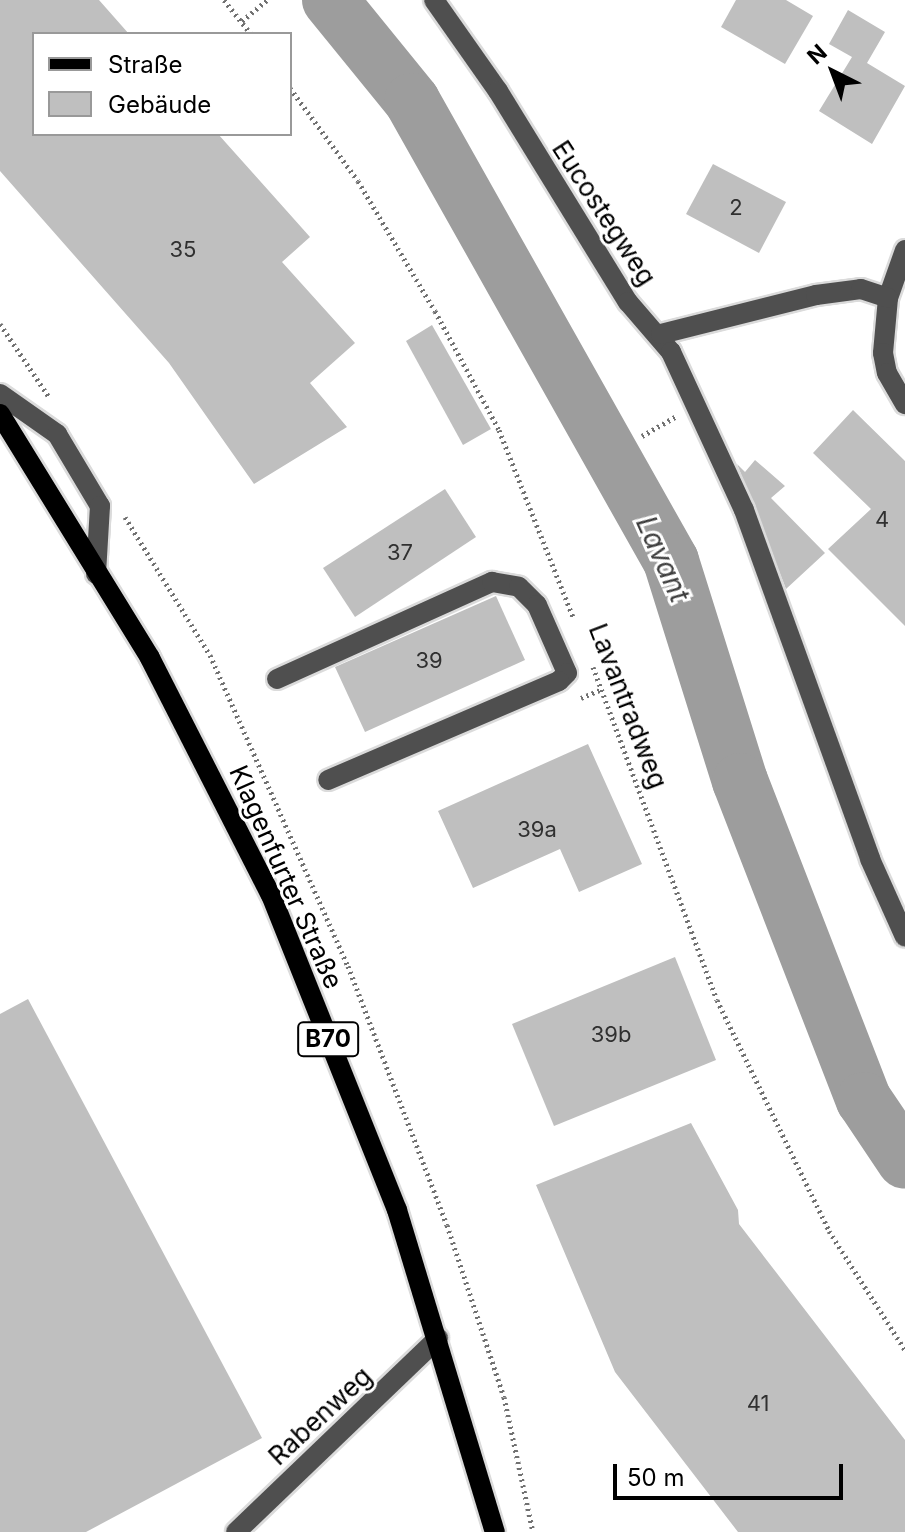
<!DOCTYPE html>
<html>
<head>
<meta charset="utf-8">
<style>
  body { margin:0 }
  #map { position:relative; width:905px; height:1532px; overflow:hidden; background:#fff; font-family:Inter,sans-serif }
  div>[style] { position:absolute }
  .river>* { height:56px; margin:-28px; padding:0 28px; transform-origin:28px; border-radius:28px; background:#9d9d9d }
  .building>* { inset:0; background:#bfbfbf }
  .path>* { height:5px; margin-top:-2.5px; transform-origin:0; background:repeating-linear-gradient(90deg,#717171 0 2px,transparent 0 6px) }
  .roads { filter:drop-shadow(2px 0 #dbdbdb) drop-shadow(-2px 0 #dbdbdb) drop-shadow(0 2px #dbdbdb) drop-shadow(0 -2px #dbdbdb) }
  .minor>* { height:20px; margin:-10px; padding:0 10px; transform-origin:10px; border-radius:10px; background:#4f4f4f }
  .major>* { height:20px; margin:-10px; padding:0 10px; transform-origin:10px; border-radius:10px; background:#000 }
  span { translate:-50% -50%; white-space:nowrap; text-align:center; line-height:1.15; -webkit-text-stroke:6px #fff; paint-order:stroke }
  .number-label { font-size:22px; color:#303030 }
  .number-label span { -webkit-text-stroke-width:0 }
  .shield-label span { padding:2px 6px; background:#fff; border:2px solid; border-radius:6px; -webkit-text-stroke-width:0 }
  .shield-label { font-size:24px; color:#000; font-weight:700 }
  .street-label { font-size:26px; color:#000 }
  .water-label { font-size:28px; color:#3e3e3e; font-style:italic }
  .legend { position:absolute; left:32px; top:32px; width:260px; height:104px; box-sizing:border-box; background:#fff; border:2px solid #999; margin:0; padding:10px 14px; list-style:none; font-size:24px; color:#000 }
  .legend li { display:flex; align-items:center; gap:16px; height:40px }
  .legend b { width:40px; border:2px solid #999 }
  .north { position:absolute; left:793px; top:32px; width:80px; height:80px; -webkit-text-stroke:6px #fff; paint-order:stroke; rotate:318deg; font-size:22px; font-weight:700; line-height:32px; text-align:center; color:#000 }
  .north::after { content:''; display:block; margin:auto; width:28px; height:36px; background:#000; clip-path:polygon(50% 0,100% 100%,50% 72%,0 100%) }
  .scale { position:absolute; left:613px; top:1464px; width:230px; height:36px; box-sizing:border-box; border:4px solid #000; border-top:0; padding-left:10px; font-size:24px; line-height:28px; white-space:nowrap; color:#000; -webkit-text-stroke:6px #fff; paint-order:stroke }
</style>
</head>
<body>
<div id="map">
  <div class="river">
    <i style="left:330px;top:0;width:130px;rotate:50.9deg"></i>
    <i style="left:412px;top:101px;width:528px;rotate:60.62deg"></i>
    <i style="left:671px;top:561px;width:231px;rotate:72.6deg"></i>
    <i style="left:740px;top:781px;width:342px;rotate:68.8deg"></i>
    <i style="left:864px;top:1100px;width:73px;rotate:56.1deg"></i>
  </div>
  <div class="building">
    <i style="clip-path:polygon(0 0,99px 0,129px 34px,34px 34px,34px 134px,218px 134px,310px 237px,282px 262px,355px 343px,310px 383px,347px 427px,254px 484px,169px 363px,0 171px)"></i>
    <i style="clip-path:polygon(736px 0,786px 0,813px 16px,785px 64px,721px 27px)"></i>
    <i style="clip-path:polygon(848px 10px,885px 32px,867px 63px,905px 86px,872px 144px,819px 111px,852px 57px,829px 44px)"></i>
    <i style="clip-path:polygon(713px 164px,786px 202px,759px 253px,686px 214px)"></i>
    <i style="clip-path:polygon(432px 325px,491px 429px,463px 445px,406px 341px)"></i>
    <i style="clip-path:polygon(853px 410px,905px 461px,905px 626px,828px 549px,871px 509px,813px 453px)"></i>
    <i style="clip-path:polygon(755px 460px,785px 486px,771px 498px,825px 553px,786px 589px,737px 464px,745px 472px)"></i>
    <i style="clip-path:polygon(445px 489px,476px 537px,355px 617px,323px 568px)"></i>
    <i style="clip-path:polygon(496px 596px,525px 660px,365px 732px,335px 667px)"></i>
    <i style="clip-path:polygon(588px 744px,642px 864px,579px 892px,560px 849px,473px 888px,438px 811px)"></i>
    <i style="clip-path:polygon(675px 957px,716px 1060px,554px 1126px,512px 1024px)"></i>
    <i style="clip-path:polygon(28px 999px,262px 1438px,86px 1532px,0 1532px,0 1014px)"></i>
    <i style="clip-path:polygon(691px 1123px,738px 1210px,739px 1224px,905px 1440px,905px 1532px,738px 1532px,615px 1372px,536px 1185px)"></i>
  </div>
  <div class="path">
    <i style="left:224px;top:0;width:43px;rotate:51.5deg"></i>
    <i style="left:242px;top:21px;width:33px;rotate:-40deg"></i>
    <i style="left:290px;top:88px;width:115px;rotate:53.8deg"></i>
    <i style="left:358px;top:181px;width:151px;rotate:59.4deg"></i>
    <i style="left:435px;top:311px;width:135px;rotate:61.7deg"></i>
    <i style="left:499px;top:430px;width:201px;rotate:68.4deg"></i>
    <i style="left:0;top:324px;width:88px;rotate:56.1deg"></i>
    <i style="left:642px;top:436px;width:39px;rotate:-30deg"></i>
    <i style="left:125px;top:517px;width:162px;rotate:58.4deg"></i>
    <i style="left:210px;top:655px;width:340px;rotate:66.1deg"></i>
    <i style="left:348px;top:966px;width:277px;rotate:69.1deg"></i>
    <i style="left:447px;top:1225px;width:181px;rotate:71.7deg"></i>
    <i style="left:504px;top:1397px;width:138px;rotate:77.9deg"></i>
    <i style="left:593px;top:667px;width:355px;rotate:69.6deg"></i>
    <i style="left:717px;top:1000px;width:257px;rotate:64.1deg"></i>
    <i style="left:829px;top:1231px;width:141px;rotate:57.4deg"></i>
    <i style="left:581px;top:698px;width:23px;rotate:-23deg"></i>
  </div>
  <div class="roads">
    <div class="minor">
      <i style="left:434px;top:0;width:111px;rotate:54.9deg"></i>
      <i style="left:498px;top:91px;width:248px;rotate:58.4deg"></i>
      <i style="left:628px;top:302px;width:66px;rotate:49.3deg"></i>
      <i style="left:671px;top:352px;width:174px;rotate:65.2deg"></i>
      <i style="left:744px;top:510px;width:371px;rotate:70.1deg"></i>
      <i style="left:870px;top:859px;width:85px;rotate:65.8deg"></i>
      <i style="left:905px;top:250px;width:51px;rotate:109.5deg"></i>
      <i style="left:888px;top:298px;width:55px;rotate:95.2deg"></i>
      <i style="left:883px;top:353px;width:20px;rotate:79deg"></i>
      <i style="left:887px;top:373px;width:36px;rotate:60deg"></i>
      <i style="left:661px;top:334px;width:160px;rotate:-14.1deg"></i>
      <i style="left:816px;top:295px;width:45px;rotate:-7.6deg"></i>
      <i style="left:861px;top:289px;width:28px;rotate:18deg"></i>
      <i style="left:0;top:394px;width:70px;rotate:35.1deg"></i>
      <i style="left:57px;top:434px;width:84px;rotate:59.2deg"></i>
      <i style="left:100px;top:506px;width:68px;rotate:93.4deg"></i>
      <i style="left:277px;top:679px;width:236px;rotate:-24.3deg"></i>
      <i style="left:492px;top:582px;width:27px;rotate:10deg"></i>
      <i style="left:519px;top:587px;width:25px;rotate:45deg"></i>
      <i style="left:537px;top:605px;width:74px;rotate:66.2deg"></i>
      <i style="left:567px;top:673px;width:11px;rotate:135deg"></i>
      <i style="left:559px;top:681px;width:251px;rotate:156.8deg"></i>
      <i style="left:236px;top:1532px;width:280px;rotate:-43.8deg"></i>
    </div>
    <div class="major">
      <i style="left:0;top:414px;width:286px;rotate:58.4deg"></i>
      <i style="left:150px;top:658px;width:266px;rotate:63deg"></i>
      <i style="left:271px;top:895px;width:339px;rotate:68.2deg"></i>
      <i style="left:397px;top:1210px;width:337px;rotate:73.1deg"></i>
    </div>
  </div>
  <div class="number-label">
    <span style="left:736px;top:208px">2</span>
    <span style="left:183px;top:250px">35</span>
    <span style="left:882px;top:520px">4</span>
    <span style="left:400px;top:553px">37</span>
    <span style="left:429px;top:661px">39</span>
    <span style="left:537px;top:830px">39a</span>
    <span style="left:611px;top:1035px">39b</span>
    <span style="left:758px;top:1404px">41</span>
  </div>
  <div class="shield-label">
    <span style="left:328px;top:1039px">B70</span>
  </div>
  <div class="street-label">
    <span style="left:604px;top:213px;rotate:57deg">Eucostegweg</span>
    <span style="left:628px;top:706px;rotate:69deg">Lavantradweg</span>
    <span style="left:286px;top:877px;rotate:66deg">Klagenfurter Straße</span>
    <span style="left:320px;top:1416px;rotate:-43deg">Rabenweg</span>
  </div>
  <div class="water-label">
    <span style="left:663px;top:559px;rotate:66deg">Lavant</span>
  </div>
  <ul class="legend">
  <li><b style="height:10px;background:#000"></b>Straße</li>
  <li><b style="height:22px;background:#bfbfbf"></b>Gebäude</li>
  </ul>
  <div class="north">N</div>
  <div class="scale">50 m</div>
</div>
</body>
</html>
